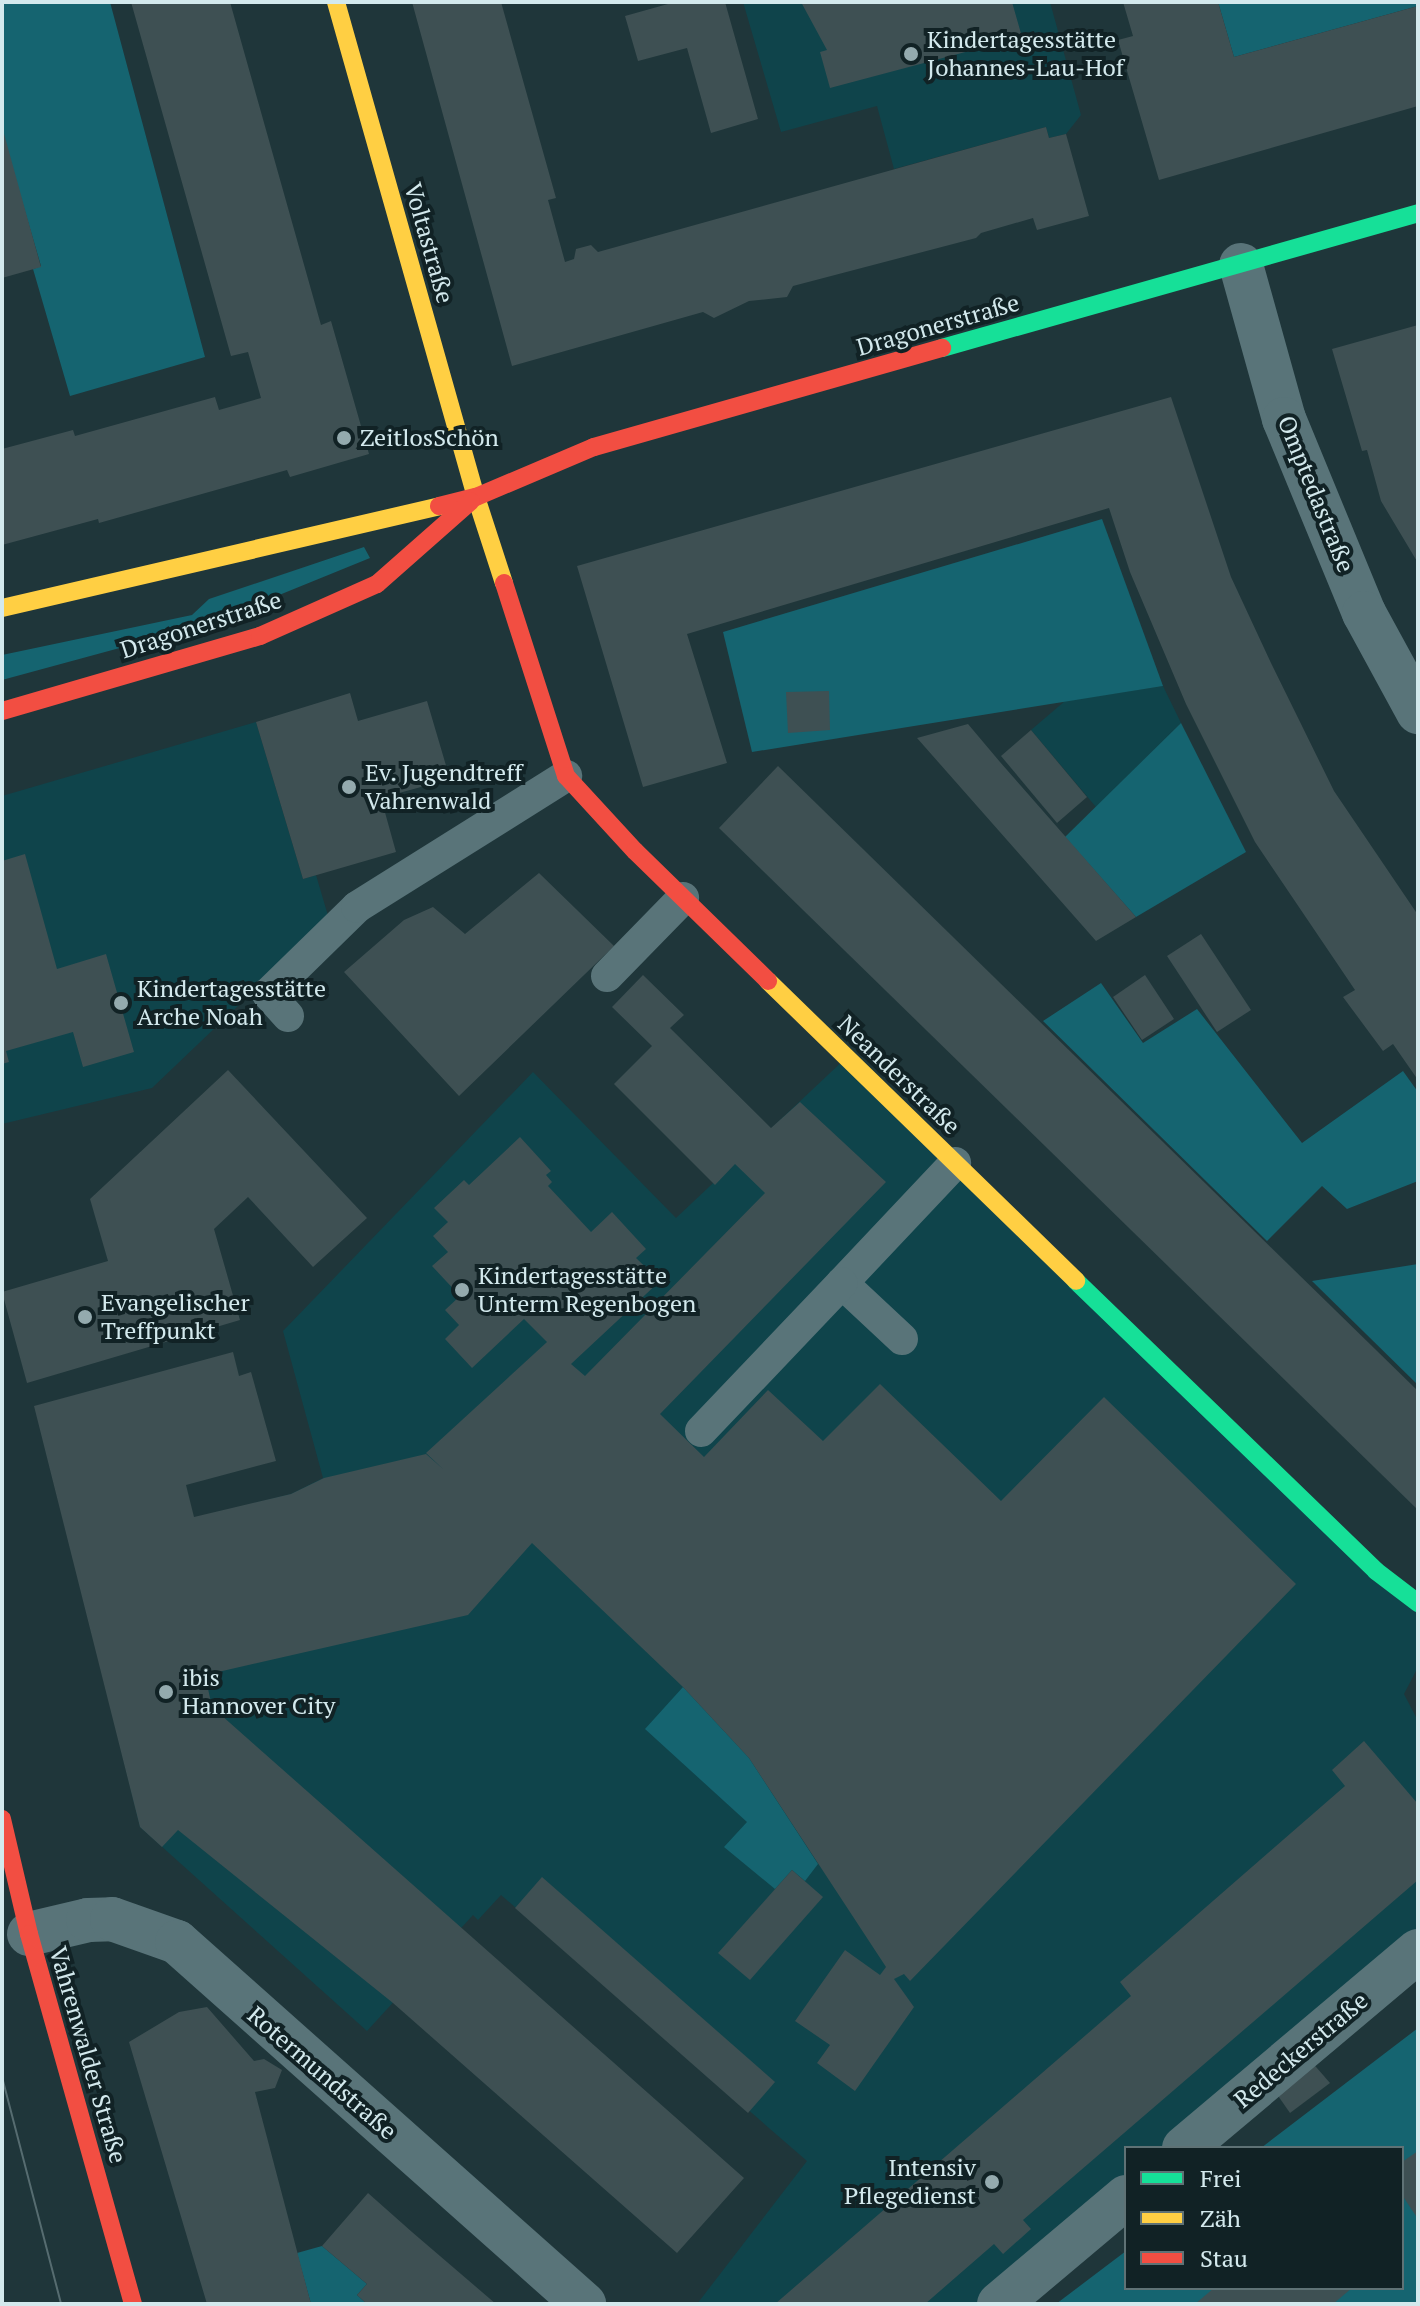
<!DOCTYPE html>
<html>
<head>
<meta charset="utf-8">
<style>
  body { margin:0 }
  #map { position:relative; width:1420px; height:2306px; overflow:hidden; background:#1f363a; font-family:"PT Serif",serif }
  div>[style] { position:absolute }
  .built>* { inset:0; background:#0f444b }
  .green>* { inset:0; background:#156470 }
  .building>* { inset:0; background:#3e5053 }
  .lane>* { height:32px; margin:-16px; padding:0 16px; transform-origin:16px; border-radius:16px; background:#597479 }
  .street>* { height:44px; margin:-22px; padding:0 22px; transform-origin:22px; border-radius:22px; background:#597479 }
  .fast>* { height:18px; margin:-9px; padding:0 9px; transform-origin:9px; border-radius:9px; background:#16e098 }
  .slow>* { height:18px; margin:-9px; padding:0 9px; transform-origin:9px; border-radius:9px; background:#ffcf43 }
  .jam>* { height:18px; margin:-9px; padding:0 9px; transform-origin:9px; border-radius:9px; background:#f24e42 }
  .tram>* { height:2px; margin:-1px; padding:0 1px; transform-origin:1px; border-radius:1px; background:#566c70 }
  .dots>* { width:22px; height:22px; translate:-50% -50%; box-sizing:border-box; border:4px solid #112225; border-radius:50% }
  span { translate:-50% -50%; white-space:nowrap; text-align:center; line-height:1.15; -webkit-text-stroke:8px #112225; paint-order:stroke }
  .poi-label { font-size:24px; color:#d3e9ed }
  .left { translate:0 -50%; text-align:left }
  .right { translate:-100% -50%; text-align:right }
  .street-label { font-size:24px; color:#d3e9ed }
  .frame { position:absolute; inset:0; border:4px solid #d3e9ed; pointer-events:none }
  .legend { position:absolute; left:1124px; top:2146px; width:280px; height:144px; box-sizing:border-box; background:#112225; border:2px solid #5f7275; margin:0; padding:10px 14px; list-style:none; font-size:24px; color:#d3e9ed }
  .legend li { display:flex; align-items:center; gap:16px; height:40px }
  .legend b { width:40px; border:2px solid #5f7275 }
</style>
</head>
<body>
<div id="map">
  <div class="built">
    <i style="clip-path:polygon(743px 2px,1050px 2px,1081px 115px,1066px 134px,1049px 138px,1046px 127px,894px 169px,877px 106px,781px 132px)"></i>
    <i style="clip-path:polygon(1163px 686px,1181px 723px,1096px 807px,1031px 730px,1065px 701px)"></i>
    <i style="clip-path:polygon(256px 722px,303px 879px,316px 875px,329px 919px,152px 1088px,2px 1124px,2px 796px)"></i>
    <i style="clip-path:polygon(847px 1057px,1418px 1603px,1418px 1667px,1404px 1694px,1418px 1721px,1418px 1951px,1184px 2148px,1126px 2148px,1126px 2197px,999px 2304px,697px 2304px,807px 2161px,501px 1895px,478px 1920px,473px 1915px,367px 2031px,140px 1827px,72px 1549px,291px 1494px,323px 1478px,283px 1331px,533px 1072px,676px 1218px)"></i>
  </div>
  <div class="green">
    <i style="clip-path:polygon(2px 2px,110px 2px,205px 357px,70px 396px,33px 269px,41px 266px,2px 133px)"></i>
    <i style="clip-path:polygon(1218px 2px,1418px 2px,1418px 6px,1234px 57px)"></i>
    <i style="clip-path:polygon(1102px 519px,1163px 686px,752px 752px,723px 632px)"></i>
    <i style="clip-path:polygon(364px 547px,370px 558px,208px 624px,2px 680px,2px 655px,192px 615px,209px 599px)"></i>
    <i style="clip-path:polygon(1181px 723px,1246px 852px,1136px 917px,1065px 837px)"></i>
    <i style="clip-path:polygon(1101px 983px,1143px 1043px,1197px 1009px,1302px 1143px,1403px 1071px,1418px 1092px,1418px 1181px,1347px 1209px,1322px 1186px,1267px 1241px,1043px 1021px)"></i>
    <i style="clip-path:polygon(1418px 1264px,1418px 1385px,1312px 1281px)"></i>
    <i style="clip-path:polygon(683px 1687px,749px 1758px,818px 1864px,805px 1881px,792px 1870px,775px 1889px,724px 1847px,747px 1822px,645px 1729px)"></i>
    <i style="clip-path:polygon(1418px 2028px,1418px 2304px,1056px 2304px,1126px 2251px,1126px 2288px,1402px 2288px,1402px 2148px,1261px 2148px)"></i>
    <i style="clip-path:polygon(322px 2246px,367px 2284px,357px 2295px,367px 2304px,311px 2304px,297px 2253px)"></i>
  </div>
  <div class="building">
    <i style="clip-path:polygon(131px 2px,230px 2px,321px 325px,331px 321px,369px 454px,290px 477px,287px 470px,99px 523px,98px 519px,2px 545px,2px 449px,73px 430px,75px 436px,215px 397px,219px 410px,261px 398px,248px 352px,231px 356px)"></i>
    <i style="clip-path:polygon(412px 2px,501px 2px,556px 198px,548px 200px,565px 262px,574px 259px,576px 249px,591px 245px,598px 252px,1046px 127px,1049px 138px,1066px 134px,1089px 216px,1037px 230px,1033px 218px,981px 233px,976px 238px,793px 286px,787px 297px,749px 301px,714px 318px,703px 312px,512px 366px)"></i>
    <i style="clip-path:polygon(675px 2px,725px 2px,758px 119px,711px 133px,687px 48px,638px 61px,625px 16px)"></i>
    <i style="clip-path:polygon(801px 2px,1012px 2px,1022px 37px,830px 88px,820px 52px,827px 50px)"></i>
    <i style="clip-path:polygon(1123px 2px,1218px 2px,1234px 57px,1418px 6px,1418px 106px,1159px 180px,1118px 40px,1133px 36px)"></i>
    <i style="clip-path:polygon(3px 130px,41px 267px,2px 278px,2px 131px)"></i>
    <i style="clip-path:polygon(1418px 325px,1418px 563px,1381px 501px,1367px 450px,1362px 451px,1332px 349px)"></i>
    <i style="clip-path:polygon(1171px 397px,1231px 577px,1271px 663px,1334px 791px,1418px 915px,1418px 1080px,1393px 1044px,1383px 1051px,1343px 997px,1355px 990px,1255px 842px,1186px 704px,1130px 572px,1109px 508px,687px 634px,727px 763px,643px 787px,577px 566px)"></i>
    <i style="clip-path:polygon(829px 691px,830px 730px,788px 733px,786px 692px)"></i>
    <i style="clip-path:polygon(350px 693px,358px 721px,427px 701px,450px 779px,381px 798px,396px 852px,303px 879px,256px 722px)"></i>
    <i style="clip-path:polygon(968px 724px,1000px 762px,1136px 917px,1096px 941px,917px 738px)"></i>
    <i style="clip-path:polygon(1031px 730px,1087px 797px,1057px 823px,1001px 756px)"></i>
    <i style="clip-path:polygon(778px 766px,1418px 1391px,1418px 1510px,719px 828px)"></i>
    <i style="clip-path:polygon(25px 854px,57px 969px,106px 954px,134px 1052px,83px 1067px,73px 1032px,6px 1051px,9px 1062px,2px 1064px,2px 861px)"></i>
    <i style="clip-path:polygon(539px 873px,614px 946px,459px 1096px,344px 972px,404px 920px,433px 907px,465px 934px)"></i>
    <i style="clip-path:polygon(1201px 934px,1251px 1010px,1217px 1032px,1167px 956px)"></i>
    <i style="clip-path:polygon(643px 975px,684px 1015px,670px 1028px,771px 1128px,800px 1102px,886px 1182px,660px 1414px,704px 1457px,768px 1390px,823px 1441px,880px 1384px,1001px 1501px,1104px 1397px,1296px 1584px,910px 1981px,904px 1974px,894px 1979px,914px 2007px,855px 2091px,817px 2063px,830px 2045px,795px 2021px,845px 1950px,880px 1975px,886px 1967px,749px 1758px,683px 1687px,532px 1543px,468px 1615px,205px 1675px,212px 1707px,744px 2178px,677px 2253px,393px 2003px,178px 1830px,162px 1847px,140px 1827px,34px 1406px,233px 1352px,239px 1376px,251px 1372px,276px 1461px,186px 1485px,194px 1517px,291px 1494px,324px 1478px,426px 1454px,443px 1469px,426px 1453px,547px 1342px,524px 1319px,472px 1368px,445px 1339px,459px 1325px,445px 1310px,460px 1296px,432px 1266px,448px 1252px,433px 1236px,448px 1222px,434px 1208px,464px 1180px,469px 1185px,520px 1137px,551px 1171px,546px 1175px,552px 1182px,548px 1186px,591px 1232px,612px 1212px,646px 1249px,636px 1258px,660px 1281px,571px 1364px,585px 1376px,765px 1193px,735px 1164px,715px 1185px,614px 1084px,652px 1046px,612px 1007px)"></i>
    <i style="clip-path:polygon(1145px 975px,1174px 1019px,1142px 1040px,1113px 997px)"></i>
    <i style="clip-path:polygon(228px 1070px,367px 1218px,313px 1267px,248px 1197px,214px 1229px,240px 1320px,27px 1383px,2px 1292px,108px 1261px,90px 1199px)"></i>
    <i style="clip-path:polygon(1364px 1741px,1418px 1804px,1418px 1880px,1023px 2220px,1031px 2229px,1003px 2254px,994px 2244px,925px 2304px,775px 2304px,1131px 1996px,1120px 1982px,1345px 1786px,1332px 1770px)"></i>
    <i style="clip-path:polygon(792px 1870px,823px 1897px,750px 1980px,718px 1953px)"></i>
    <i style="clip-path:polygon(542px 1877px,775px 2082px,748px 2113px,515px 1908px)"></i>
    <i style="clip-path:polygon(207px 2007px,254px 2061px,264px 2059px,282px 2070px,275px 2088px,255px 2092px,311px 2304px,207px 2304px,129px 2042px,179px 2012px)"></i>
    <i style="clip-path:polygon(1310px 2060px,1330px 2083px,1290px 2113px,1274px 2090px)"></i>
    <i style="clip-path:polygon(1418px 2151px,1418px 2219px,1402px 2195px,1402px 2162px)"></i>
    <i style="clip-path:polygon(368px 2193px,412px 2232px,496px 2304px,367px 2304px,357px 2295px,367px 2284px,322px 2246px)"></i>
    <i style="clip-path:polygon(1214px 2288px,1352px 2288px,1333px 2304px,1195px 2304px)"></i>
  </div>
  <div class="lane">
    <i style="left:607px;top:976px;width:109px;rotate:-45.7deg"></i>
    <i style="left:288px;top:1016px;width:30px;rotate:-132deg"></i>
    <i style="left:268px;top:994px;width:124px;rotate:-44.3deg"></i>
    <i style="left:357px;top:907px;width:247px;rotate:-32.1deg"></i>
    <i style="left:902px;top:1339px;width:82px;rotate:-137deg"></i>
    <i style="left:842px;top:1283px;width:165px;rotate:-46.7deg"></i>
    <i style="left:701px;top:1431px;width:204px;rotate:-46.4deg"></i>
  </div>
  <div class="street">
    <i style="left:1241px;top:265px;width:160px;rotate:74.4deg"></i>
    <i style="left:1284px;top:419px;width:210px;rotate:67.6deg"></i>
    <i style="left:1364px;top:613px;width:113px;rotate:61.4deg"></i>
    <i style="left:29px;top:1934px;width:61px;rotate:-13.3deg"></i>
    <i style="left:88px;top:1920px;width:24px;rotate:-2deg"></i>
    <i style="left:112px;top:1919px;width:69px;rotate:19.5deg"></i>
    <i style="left:177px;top:1942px;width:545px;rotate:41.65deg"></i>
    <i style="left:1184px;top:2148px;width:306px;rotate:-40.1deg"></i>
    <i style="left:999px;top:2304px;width:166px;rotate:-40.1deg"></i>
  </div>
  <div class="fast">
    <i style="left:942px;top:348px;width:495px;rotate:-15.8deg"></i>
    <i style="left:1076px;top:1281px;width:417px;rotate:44deg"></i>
    <i style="left:1376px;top:1571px;width:53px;rotate:37.3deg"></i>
  </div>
  <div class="slow">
    <i style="left:336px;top:2px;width:514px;rotate:74.21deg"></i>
    <i style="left:476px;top:497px;width:90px;rotate:72deg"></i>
    <i style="left:2px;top:608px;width:449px;rotate:-13.1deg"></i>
    <i style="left:768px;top:981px;width:430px;rotate:44.2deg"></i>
  </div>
  <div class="jam">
    <i style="left:439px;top:506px;width:38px;rotate:-14deg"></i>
    <i style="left:476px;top:497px;width:128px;rotate:-23deg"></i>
    <i style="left:594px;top:447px;width:362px;rotate:-15.9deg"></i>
    <i style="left:504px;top:583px;width:203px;rotate:72.2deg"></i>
    <i style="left:566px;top:776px;width:102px;rotate:47.4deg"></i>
    <i style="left:635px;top:851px;width:186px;rotate:44.3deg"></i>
    <i style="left:2px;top:711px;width:269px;rotate:-16.2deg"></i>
    <i style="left:260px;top:636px;width:128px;rotate:-24deg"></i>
    <i style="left:377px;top:584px;width:125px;rotate:-41.4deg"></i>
    <i style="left:2px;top:1819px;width:118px;rotate:76.8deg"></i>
    <i style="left:29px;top:1934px;width:384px;rotate:74.3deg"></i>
  </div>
  <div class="tram">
    <i style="left:2px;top:2077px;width:235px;rotate:75.4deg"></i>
    <i style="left:2px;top:2303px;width:1px;rotate:90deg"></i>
  </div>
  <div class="dots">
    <i style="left:911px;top:54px;background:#94aaae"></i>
    <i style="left:344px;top:438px;background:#94aaae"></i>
    <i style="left:349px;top:787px;background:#94aaae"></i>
    <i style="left:121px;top:1003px;background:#94aaae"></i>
    <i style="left:462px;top:1290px;background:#94aaae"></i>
    <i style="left:85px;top:1317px;background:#94aaae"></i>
    <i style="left:166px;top:1692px;background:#94aaae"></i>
    <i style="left:992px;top:2182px;background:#94aaae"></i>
  </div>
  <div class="poi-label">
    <span class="left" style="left:927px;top:54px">Kindertagesstätte<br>Johannes-Lau-Hof</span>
    <span class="left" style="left:360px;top:438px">ZeitlosSchön</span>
    <span class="left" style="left:365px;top:787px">Ev. Jugendtreff<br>Vahrenwald</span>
    <span class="left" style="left:137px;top:1003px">Kindertagesstätte<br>Arche Noah</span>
    <span class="left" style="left:478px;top:1290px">Kindertagesstätte<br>Unterm Regenbogen</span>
    <span class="left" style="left:101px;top:1317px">Evangelischer<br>Treffpunkt</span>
    <span class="left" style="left:182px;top:1692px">ibis<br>Hannover City</span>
    <span class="right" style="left:976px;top:2182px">Intensiv<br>Pflegedienst</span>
  </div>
  <div class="street-label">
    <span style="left:429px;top:243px;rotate:74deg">Voltastraße</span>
    <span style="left:938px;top:325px;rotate:-16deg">Dragonerstraße</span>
    <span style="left:1316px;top:494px;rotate:68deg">Omptedastraße</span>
    <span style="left:201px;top:625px;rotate:-18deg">Dragonerstraße</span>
    <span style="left:899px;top:1075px;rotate:44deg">Neanderstraße</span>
    <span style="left:1301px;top:2050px;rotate:-40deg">Redeckerstraße</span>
    <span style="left:88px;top:2055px;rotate:74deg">Vahrenwalder Straße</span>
    <span style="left:322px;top:2073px;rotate:41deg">Rotermundstraße</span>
  </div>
  <div class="frame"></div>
  <ul class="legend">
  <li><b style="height:10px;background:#16e098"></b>Frei</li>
  <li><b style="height:10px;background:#ffcf43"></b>Zäh</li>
  <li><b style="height:10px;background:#f24e42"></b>Stau</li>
  </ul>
</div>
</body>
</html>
